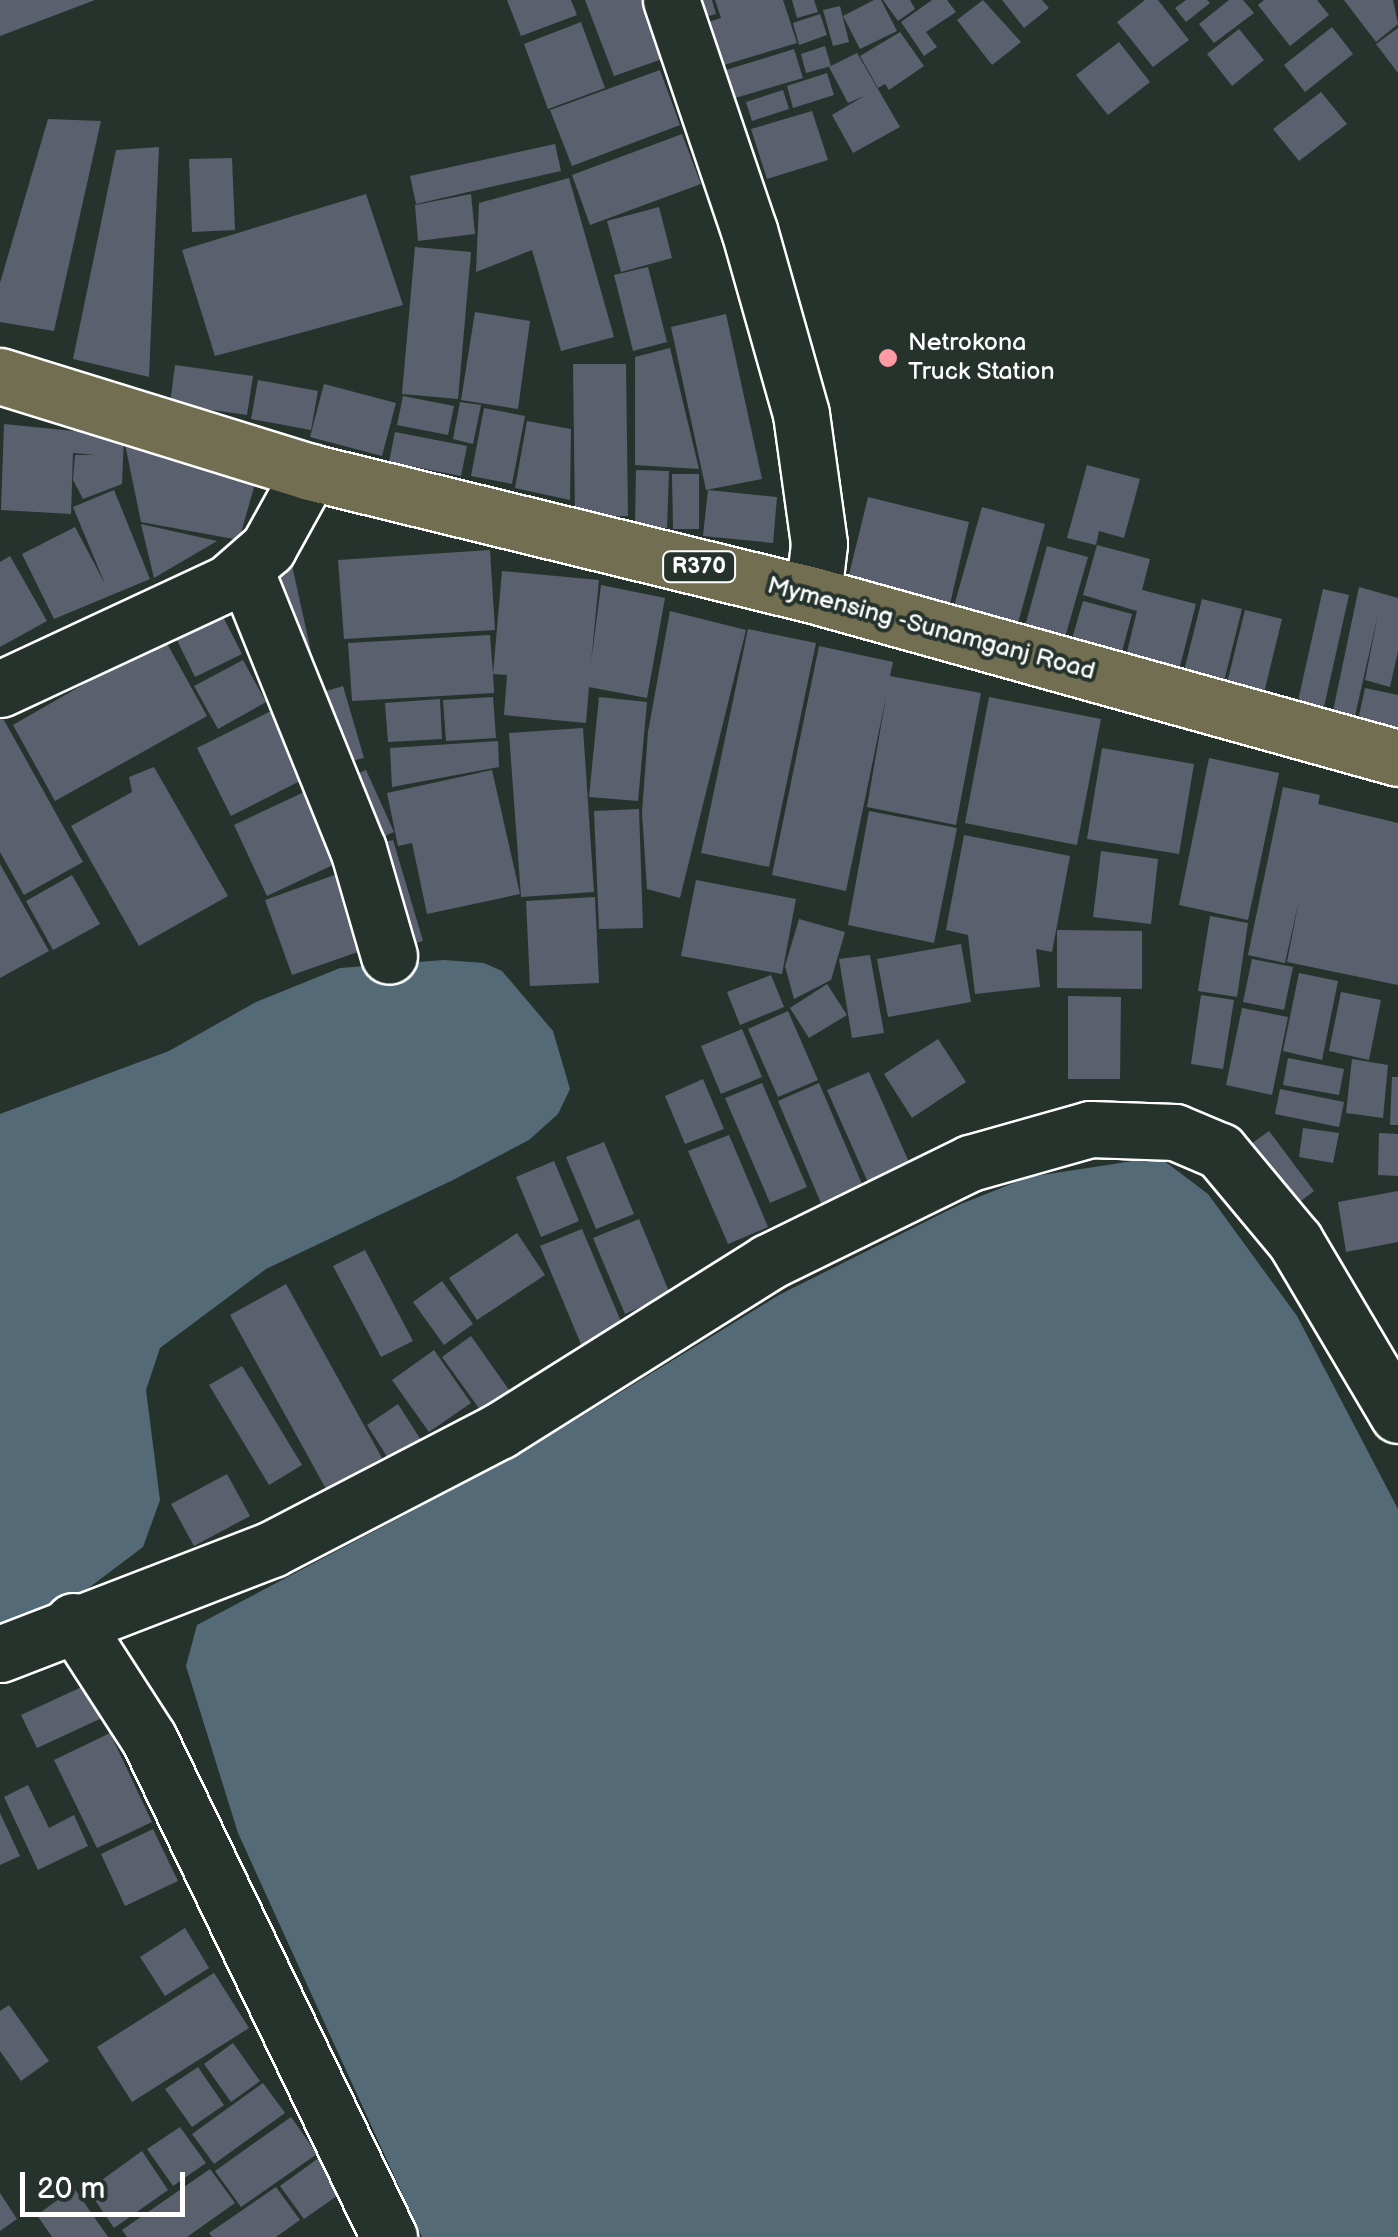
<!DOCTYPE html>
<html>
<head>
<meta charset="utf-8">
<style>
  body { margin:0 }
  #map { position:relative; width:1398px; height:2237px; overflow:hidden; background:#26332d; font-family:"Balsamiq Sans",sans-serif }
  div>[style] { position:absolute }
  .water>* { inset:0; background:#546b77 }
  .building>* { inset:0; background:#5a606e }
  .roads { filter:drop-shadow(2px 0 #fff) drop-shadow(-2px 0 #fff) drop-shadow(0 2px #fff) drop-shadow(0 -2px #fff) }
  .street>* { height:55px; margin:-27.5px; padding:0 27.5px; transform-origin:27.5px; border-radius:27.5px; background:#26332d }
  .secondary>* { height:55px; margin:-27.5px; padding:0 27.5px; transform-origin:27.5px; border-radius:27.5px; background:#26332d }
  .primary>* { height:55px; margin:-27.5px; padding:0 27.5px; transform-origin:27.5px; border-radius:27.5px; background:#726e52 }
  .dots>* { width:28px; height:28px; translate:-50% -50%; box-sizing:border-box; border:5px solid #26332d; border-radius:50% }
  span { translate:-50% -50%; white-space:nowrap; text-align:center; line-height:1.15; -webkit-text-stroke:8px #26332d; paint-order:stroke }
  .shield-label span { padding:2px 8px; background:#26332d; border:2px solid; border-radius:8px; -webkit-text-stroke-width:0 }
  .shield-label { font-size:22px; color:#fff; font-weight:700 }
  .poi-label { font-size:25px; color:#fff }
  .left { translate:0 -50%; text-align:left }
  .street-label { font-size:25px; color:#fff }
  .scale { position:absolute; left:20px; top:2172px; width:165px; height:45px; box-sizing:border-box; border:5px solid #fff; border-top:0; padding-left:12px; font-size:30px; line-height:35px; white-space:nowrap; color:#fff; -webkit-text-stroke:8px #26332d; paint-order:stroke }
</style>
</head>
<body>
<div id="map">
  <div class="water">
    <i style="clip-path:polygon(444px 960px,484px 963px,502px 971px,553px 1031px,570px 1089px,558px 1114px,529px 1140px,453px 1180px,266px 1269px,160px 1348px,146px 1390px,160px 1500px,143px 1547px,50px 1617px,0 1638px,0 1114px,169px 1051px,256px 1002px,340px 968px)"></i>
    <i style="clip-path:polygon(1159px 1157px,1208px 1194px,1297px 1316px,1398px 1509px,1398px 2237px,422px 2237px,238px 1833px,186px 1666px,197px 1625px,520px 1454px,779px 1295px,961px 1204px,1029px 1177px)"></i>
  </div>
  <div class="building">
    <i style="clip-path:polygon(0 0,95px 0,0 36px)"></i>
    <i style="clip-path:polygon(507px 0,571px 0,577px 15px,521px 36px)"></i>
    <i style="clip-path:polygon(585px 0,647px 0,668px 57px,614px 76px)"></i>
    <i style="clip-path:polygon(687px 0,712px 0,716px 14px,694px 20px)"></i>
    <i style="clip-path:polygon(715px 0,783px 0,797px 43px,714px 68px,701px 24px,721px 18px)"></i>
    <i style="clip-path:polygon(792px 0,814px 0,818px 12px,797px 18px)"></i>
    <i style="clip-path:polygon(874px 0,881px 0,897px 31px,860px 49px,843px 16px)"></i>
    <i style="clip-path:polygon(883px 0,910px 0,915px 9px,898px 21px)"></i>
    <i style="clip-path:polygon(932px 0,947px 0,956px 12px,926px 32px,937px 47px,924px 56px,901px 22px)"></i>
    <i style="clip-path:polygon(983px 0,1021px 42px,992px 65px,957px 20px)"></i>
    <i style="clip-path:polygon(1002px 0,1042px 0,1049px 8px,1024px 28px)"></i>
    <i style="clip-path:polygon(1145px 0,1158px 0,1189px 40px,1153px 67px,1117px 22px)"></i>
    <i style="clip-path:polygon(1186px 0,1207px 0,1210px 3px,1186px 22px,1175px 8px)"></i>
    <i style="clip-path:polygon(1229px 0,1243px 0,1254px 13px,1214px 43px,1199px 24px)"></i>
    <i style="clip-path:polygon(1264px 0,1317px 0,1329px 15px,1290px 46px,1258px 5px)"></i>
    <i style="clip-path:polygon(1344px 0,1393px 0,1398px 24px,1376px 42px)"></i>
    <i style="clip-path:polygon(840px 6px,849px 42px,833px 46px,823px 10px)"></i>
    <i style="clip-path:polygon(820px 14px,827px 35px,799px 45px,793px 23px)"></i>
    <i style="clip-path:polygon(581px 22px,605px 88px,548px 109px,524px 44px)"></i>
    <i style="clip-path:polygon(1332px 27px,1353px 54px,1305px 92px,1284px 65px)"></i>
    <i style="clip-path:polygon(1398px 28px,1398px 73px,1376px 44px)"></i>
    <i style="clip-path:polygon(1239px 29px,1264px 60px,1232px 86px,1207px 54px)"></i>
    <i style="clip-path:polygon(900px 32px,924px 66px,889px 90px,885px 84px,878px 88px,860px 56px)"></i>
    <i style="clip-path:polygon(1119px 42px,1150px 82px,1108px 115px,1076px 75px)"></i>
    <i style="clip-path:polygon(825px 46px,831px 66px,806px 73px,801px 54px)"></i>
    <i style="clip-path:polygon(794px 49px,803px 78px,735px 98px,726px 70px)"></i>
    <i style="clip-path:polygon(857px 53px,900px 127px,853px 153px,832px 115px,864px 96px,848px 103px,829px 67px)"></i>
    <i style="clip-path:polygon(660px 70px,680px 125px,572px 166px,550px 110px)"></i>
    <i style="clip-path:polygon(827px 73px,834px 95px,793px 108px,787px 86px)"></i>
    <i style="clip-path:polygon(783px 90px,789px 109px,752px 121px,746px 102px)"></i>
    <i style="clip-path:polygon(1321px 92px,1347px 124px,1299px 161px,1273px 129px)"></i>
    <i style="clip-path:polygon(812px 111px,828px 160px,767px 179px,751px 129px)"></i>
    <i style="clip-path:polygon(48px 119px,101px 121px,54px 331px,0 322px,0 283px)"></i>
    <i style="clip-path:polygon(682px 134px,701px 184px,590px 225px,572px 175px)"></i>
    <i style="clip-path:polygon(555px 144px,561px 171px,416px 204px,410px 176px)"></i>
    <i style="clip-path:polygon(159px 147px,155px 237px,149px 377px,73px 359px,116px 150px)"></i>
    <i style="clip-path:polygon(232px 158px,235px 230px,192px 232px,189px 159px)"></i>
    <i style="clip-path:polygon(569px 178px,614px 337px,561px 351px,532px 250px,476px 272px,479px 203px)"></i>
    <i style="clip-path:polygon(366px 194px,403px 305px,215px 356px,182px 250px)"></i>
    <i style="clip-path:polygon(471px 194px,475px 234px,418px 241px,415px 205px)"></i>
    <i style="clip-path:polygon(659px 207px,672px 258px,621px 272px,607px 221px)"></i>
    <i style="clip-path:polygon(415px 247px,471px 252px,458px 399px,402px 394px)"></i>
    <i style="clip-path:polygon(648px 267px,667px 342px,633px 351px,614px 275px)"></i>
    <i style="clip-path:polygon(475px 312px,530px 321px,518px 409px,461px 400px)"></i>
    <i style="clip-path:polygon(726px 314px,762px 479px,706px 490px,671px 327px)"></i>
    <i style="clip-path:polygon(670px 348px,699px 469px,635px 465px,635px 357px)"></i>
    <i style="clip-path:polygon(573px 364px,626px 364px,628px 516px,575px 518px)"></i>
    <i style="clip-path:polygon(175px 365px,253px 376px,247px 415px,170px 404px)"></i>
    <i style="clip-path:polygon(258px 380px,318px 391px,311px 430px,251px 419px)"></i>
    <i style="clip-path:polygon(324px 384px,396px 403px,382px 456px,310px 437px)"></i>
    <i style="clip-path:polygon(403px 396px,454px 406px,448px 435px,397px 425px)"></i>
    <i style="clip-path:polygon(460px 402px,481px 405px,473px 444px,453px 439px)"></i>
    <i style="clip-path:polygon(484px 408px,525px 416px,512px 484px,471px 476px)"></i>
    <i style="clip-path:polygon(527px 421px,571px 429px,570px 500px,515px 488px)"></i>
    <i style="clip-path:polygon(4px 424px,124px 436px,122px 484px,83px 499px,73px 480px,75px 455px,95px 455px,73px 453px,71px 514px,1px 510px)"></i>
    <i style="clip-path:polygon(395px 432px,467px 446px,461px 476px,389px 462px)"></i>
    <i style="clip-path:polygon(125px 444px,256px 480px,239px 540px,141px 522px)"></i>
    <i style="clip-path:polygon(1087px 465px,1140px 479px,1124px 538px,1099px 531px,1096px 545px,1067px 538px)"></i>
    <i style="clip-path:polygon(636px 470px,669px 471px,667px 528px,635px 526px)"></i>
    <i style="clip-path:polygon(672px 474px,699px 474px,699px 529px,673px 529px)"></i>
    <i style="clip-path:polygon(114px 490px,150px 579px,54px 619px,22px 554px,75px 527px,105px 584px,73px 507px)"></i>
    <i style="clip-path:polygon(708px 490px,777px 497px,773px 543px,703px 536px)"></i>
    <i style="clip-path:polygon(868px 497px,969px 522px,950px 604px,848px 579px)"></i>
    <i style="clip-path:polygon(982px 507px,1045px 524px,1018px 623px,954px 606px)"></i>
    <i style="clip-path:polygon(141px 524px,217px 541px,154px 578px)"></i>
    <i style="clip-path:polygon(1097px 545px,1150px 559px,1142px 590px,1196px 604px,1177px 678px,1124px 664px,1137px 611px,1083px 595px)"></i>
    <i style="clip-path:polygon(1047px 546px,1088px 557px,1064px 641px,1024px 630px)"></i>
    <i style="clip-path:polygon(490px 550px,495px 630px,344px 639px,338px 560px)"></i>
    <i style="clip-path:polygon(10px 556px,47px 621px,0 647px,0 562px)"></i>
    <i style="clip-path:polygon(290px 556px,315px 670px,292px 675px,259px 579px)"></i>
    <i style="clip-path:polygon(502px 571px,599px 580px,591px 663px,601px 585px,665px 598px,647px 698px,589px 687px,586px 723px,504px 715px,507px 675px,493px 674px,494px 693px,352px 701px,348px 643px,490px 635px,493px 674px)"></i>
    <i style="clip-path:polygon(1359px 587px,1398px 598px,1398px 651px,1390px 687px,1365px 680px,1378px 614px,1355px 716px,1333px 711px)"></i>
    <i style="clip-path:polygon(1323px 589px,1349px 595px,1324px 707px,1298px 701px)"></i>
    <i style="clip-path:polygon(1202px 599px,1242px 609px,1222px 689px,1182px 679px)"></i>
    <i style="clip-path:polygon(1083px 601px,1132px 614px,1119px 663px,1069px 649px)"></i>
    <i style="clip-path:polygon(217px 605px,242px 654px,195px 677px,171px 628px)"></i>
    <i style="clip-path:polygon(1245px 610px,1282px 619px,1262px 701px,1225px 691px)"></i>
    <i style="clip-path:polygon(670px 611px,746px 630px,680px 898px,647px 889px,642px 812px,648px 732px)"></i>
    <i style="clip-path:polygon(748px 629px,816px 643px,769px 867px,701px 853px)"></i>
    <i style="clip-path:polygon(164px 638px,207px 716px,55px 801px,13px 725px)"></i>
    <i style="clip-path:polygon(819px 646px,893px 662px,890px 676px,981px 693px,956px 825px,867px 807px,886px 697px,846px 891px,772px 875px)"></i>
    <i style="clip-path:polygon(243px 660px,266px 702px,218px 729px,194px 686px)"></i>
    <i style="clip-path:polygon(343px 686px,364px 758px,329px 766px,303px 698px)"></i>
    <i style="clip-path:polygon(1365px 688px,1398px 695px,1398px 744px,1355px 734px)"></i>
    <i style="clip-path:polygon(493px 697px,496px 738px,446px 741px,443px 700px)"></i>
    <i style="clip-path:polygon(599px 697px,647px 702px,638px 801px,589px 797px)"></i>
    <i style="clip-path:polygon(989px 697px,1101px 719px,1077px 845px,965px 823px)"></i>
    <i style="clip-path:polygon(440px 699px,442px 739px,388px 742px,385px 703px)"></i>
    <i style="clip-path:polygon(287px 703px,322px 770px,231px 816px,197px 748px)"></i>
    <i style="clip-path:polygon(0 713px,83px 862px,24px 895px,0 852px)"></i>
    <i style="clip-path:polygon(583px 728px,594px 892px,521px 897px,509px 733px)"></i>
    <i style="clip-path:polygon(498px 741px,499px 767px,392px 787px,390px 748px)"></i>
    <i style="clip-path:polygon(1102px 748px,1194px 764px,1179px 854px,1087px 839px)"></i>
    <i style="clip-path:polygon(1209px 758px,1279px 773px,1248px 920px,1179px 905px)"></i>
    <i style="clip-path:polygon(154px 767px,228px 896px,139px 946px,71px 826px,132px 792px,129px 777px)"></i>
    <i style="clip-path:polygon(366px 770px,394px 832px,363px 845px,336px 783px)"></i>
    <i style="clip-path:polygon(492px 770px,520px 894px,427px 914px,412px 843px,398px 846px,387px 793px)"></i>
    <i style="clip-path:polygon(319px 785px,352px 856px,267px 896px,234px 825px)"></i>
    <i style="clip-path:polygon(1283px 787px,1320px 795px,1318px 804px,1398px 823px,1398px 985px,1287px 962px,1299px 900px,1285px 963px,1248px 955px)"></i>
    <i style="clip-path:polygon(639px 809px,643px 928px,599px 929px,594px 811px)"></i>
    <i style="clip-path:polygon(869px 811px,957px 828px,934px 943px,848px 925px)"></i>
    <i style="clip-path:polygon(964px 835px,1070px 856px,1052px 952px,1036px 949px,1040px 987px,975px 994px,968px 935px,946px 930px)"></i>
    <i style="clip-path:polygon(393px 840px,423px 941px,394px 949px,364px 848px)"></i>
    <i style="clip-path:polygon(1101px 851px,1158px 859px,1151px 924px,1093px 917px)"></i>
    <i style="clip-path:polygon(0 864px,49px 951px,0 978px)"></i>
    <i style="clip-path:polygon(351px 869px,378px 945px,292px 975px,265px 900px)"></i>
    <i style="clip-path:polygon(72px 875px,100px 924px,53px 950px,26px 901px)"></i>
    <i style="clip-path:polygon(696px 880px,796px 899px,782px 974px,681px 956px)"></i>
    <i style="clip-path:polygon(595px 897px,599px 983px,530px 986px,526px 901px)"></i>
    <i style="clip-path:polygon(1210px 916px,1248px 923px,1237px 997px,1198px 991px)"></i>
    <i style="clip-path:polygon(799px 919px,845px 932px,831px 980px,794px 999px,785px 966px)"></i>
    <i style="clip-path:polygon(1057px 930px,1142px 931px,1142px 989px,1057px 988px)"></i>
    <i style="clip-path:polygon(961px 944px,971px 1002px,888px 1017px,877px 959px)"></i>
    <i style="clip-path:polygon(870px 955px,884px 1033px,852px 1038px,839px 959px)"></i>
    <i style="clip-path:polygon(1252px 959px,1293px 967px,1284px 1010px,1243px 1002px)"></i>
    <i style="clip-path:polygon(1299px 973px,1338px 981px,1322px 1060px,1283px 1051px)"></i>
    <i style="clip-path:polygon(771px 975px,784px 1007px,740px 1025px,727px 992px)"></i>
    <i style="clip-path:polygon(827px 984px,847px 1015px,809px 1038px,790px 1008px)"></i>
    <i style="clip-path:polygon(1341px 992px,1381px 1000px,1369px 1060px,1329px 1051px)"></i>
    <i style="clip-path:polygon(1201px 995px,1234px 1000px,1223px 1069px,1191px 1064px)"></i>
    <i style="clip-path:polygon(1068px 996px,1121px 997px,1120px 1079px,1068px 1079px)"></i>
    <i style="clip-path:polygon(1242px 1008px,1288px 1017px,1272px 1095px,1226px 1085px)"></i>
    <i style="clip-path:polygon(788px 1011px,818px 1080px,778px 1097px,748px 1029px)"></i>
    <i style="clip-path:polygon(742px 1029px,762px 1077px,721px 1094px,701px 1046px)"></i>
    <i style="clip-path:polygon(938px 1039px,966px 1082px,912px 1118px,884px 1074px)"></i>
    <i style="clip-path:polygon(1288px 1058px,1344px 1069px,1339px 1095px,1283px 1085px)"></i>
    <i style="clip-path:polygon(1352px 1059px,1388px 1065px,1383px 1118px,1346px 1113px)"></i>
    <i style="clip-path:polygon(869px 1072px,912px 1169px,870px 1187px,827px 1090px)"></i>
    <i style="clip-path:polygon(1392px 1077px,1398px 1077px,1398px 1125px,1390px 1125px)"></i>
    <i style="clip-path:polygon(703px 1079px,724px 1129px,685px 1144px,665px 1096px)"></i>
    <i style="clip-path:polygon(762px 1083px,807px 1187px,770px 1203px,725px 1098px)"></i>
    <i style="clip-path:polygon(819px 1083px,865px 1191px,823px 1208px,778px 1101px)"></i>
    <i style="clip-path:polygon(1280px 1089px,1344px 1102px,1339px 1127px,1275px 1114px)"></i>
    <i style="clip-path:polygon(1303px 1128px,1339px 1133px,1333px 1163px,1299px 1157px)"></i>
    <i style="clip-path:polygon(1269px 1131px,1314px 1191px,1285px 1213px,1240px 1152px)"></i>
    <i style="clip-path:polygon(1379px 1133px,1398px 1134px,1398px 1176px,1378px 1175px)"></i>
    <i style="clip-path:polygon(729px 1135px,768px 1227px,728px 1244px,688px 1151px)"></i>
    <i style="clip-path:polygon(604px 1142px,634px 1214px,596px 1229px,566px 1157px)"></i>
    <i style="clip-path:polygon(554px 1161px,579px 1221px,541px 1237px,516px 1177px)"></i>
    <i style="clip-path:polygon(1398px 1191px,1398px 1242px,1346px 1252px,1338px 1202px)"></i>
    <i style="clip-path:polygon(639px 1219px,670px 1294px,625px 1314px,593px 1238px)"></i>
    <i style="clip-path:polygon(582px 1229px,630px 1343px,588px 1361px,540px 1246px)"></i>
    <i style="clip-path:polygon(517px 1233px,545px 1275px,477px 1320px,449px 1278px)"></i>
    <i style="clip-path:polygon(365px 1250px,413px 1341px,381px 1357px,333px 1266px)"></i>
    <i style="clip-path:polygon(442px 1281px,473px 1324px,444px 1345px,413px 1302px)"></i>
    <i style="clip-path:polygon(286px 1284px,382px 1458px,326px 1489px,230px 1315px)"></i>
    <i style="clip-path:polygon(471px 1336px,514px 1397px,486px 1418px,442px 1357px)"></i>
    <i style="clip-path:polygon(434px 1350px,471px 1403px,429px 1432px,392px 1380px)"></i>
    <i style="clip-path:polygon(242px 1366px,302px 1465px,269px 1485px,209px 1385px)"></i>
    <i style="clip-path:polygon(398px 1404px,430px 1454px,398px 1474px,367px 1425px)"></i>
    <i style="clip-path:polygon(227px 1474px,250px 1516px,194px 1546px,171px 1504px)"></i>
    <i style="clip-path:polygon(99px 1679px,115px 1712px,37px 1748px,21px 1715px)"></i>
    <i style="clip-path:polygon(110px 1733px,152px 1822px,97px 1848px,54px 1760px)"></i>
    <i style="clip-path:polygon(28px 1785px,49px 1828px,74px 1815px,88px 1846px,38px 1870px,4px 1797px)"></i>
    <i style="clip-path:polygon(0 1813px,20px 1856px,0 1865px)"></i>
    <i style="clip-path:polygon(153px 1829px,178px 1881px,125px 1906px,101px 1854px)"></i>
    <i style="clip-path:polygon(185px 1928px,209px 1968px,165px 1996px,140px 1957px)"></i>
    <i style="clip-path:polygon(214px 1973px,249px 2028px,132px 2102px,97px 2047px)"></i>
    <i style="clip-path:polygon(9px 2005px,49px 2061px,21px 2081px,0 2051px,0 2011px)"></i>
    <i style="clip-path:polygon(233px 2043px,260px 2081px,231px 2102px,204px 2064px)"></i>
    <i style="clip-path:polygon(198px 2067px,224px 2105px,192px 2127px,165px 2089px)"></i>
    <i style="clip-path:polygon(263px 2083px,285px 2113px,214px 2164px,192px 2134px)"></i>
    <i style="clip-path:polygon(291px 2117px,317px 2154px,241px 2207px,215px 2171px)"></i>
    <i style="clip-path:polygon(180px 2127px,206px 2163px,173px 2186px,147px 2149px)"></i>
    <i style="clip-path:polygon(142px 2151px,168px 2190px,114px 2228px,88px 2190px)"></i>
    <i style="clip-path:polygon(320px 2157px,344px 2191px,304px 2219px,280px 2186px)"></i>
    <i style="clip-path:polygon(210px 2169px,235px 2203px,187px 2237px,127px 2237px,122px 2230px)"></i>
    <i style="clip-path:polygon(276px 2187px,300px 2220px,276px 2237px,212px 2237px,209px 2233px)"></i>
    <i style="clip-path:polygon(74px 2188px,108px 2237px,52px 2237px,37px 2215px)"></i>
    <i style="clip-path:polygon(0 2193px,17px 2219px,0 2231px)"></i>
  </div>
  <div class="roads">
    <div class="street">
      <i style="left:245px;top:570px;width:301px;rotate:68deg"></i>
      <i style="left:358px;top:849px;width:111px;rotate:73.8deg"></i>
      <i style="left:73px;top:1621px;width:140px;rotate:57.2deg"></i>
      <i style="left:149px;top:1739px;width:553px;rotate:64.27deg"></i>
      <i style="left:0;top:1654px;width:292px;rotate:-21.1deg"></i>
      <i style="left:272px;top:1549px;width:256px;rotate:-27.5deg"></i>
      <i style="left:499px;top:1431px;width:318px;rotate:-32.1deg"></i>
      <i style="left:768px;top:1262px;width:225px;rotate:-26.1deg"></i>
      <i style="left:970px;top:1163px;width:125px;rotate:-15.8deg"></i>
      <i style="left:1090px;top:1129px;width:85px;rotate:2deg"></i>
      <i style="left:1175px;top:1132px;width:49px;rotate:22.9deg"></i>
      <i style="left:1220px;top:1151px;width:117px;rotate:50.2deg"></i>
      <i style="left:1295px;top:1241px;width:202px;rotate:59.4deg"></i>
    </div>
    <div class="secondary">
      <i style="left:671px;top:0;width:243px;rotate:71.3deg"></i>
      <i style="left:749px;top:230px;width:191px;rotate:74.2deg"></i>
      <i style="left:801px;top:414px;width:131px;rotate:82.1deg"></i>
      <i style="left:819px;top:544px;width:51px;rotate:96.7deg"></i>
      <i style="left:0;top:689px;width:253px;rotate:-25deg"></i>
      <i style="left:229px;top:582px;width:52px;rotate:-41.1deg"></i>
      <i style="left:268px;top:548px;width:87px;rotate:-61.1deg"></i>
    </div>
    <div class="primary">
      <i style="left:0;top:376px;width:325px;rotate:17.2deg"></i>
      <i style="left:310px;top:472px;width:518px;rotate:13.74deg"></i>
      <i style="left:813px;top:595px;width:607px;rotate:15.57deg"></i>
    </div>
  </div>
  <div class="dots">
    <i style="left:888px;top:358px;background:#ff9aa2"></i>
  </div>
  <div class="shield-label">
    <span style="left:699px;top:567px">R370</span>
  </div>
  <div class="poi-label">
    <span class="left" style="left:908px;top:358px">Netrokona<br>Truck Station</span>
  </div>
  <div class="street-label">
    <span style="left:931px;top:629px;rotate:15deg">Mymensing -Sunamganj Road</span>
  </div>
  <div class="scale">20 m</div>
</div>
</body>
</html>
